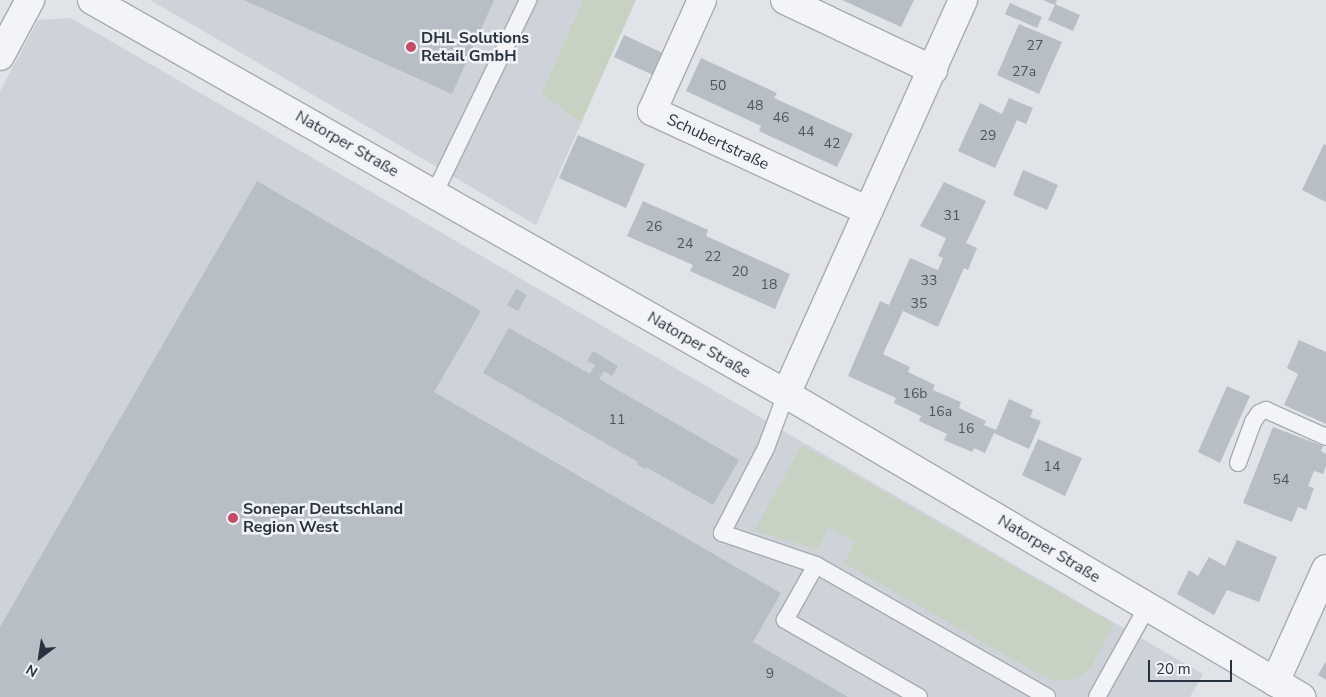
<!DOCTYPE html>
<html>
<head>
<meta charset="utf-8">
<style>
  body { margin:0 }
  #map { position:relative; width:1326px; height:697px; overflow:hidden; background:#e0e4e9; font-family:"Nunito Sans",sans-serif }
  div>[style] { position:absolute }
  .built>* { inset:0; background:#ced3da }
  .green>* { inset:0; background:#c7d2c2 }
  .building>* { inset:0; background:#b8bec5 }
  .roads { filter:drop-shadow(1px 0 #a5abb3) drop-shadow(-1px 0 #a5abb3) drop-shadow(0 1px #a5abb3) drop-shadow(0 -1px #a5abb3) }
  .service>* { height:16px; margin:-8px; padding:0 8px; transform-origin:8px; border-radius:8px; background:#f3f4f7 }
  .minor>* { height:28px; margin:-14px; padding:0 14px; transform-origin:14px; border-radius:14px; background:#f3f4f7 }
  .dots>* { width:14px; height:14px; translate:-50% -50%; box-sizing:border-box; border:2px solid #f0f3f6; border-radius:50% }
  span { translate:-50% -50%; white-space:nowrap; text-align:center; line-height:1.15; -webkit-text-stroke:5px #f0f3f6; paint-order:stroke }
  .number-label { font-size:14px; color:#4d5660 }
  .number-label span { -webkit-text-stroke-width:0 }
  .poi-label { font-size:16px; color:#29333f; font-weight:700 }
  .left { translate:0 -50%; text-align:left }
  .street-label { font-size:16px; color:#29333f }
  .north { position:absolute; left:15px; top:632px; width:50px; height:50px; -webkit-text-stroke:4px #f0f3f6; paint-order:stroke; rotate:211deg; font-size:14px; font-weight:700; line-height:20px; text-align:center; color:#29333f }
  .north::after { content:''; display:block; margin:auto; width:18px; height:22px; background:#29333f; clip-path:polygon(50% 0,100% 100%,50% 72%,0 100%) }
  .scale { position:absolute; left:1148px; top:660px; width:84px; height:22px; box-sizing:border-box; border:2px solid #29333f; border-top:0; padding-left:6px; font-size:15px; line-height:18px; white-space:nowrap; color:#29333f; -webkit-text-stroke:4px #f0f3f6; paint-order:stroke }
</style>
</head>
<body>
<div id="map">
  <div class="built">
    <i style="clip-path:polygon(150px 0,583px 0,541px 94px,581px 123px,536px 225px)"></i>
    <i style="clip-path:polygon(71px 18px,1203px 674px,1190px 697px,0 697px,0 91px,38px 20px)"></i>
  </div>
  <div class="green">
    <i style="clip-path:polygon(583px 0,636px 0,581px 123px,541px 94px)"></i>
    <i style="clip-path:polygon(802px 445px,1114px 624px,1091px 667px,1080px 676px,1065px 681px,1050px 680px,1046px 674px,1041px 675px,844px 563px,855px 542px,829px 527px,817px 549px,754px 531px)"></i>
  </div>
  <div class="building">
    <i style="clip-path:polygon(244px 0,494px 0,452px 94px)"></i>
    <i style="clip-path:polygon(842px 0,914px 0,901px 27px)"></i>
    <i style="clip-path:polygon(1043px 0,1057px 0,1055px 4px,1080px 15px,1073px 31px,1048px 20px,1055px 5px)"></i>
    <i style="clip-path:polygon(1010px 3px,1042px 17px,1037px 28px,1005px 14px)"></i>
    <i style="clip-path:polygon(1019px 24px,1062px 42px,1039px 94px,997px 75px)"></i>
    <i style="clip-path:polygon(624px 35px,665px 54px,655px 76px,614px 57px)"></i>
    <i style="clip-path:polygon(701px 58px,777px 93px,774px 98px,853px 134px,837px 167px,759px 131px,761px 126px,686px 91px)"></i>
    <i style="clip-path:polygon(1009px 98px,1033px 108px,1026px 124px,1017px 120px,995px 168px,958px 151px,980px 103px,1002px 114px)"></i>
    <i style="clip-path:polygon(578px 135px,645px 164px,626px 208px,559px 178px)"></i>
    <i style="clip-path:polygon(1324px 144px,1326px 145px,1326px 202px,1302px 190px)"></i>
    <i style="clip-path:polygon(1023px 170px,1058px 185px,1047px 210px,1013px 195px)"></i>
    <i style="clip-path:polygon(257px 181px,481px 311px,434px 392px,781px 593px,753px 642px,848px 697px,0 697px,0 627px)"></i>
    <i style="clip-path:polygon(944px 182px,986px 201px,966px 243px,977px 248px,968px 270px,964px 268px,938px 327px,903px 311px,883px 354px,910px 367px,908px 372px,935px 385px,933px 390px,961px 402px,959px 408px,986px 421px,984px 425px,996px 430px,1009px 399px,1033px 410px,1030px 417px,1041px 421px,1029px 449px,994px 433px,985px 453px,974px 448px,972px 452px,944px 440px,947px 434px,919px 421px,921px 416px,894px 403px,896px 398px,848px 376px,880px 301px,889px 305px,910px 258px,938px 270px,943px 258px,938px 256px,946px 238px,920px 226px)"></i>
    <i style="clip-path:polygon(643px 201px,708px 230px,706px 236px,790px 274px,775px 309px,690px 271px,693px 265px,627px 236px)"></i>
    <i style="clip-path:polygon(516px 289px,527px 295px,518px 311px,507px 305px)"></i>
    <i style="clip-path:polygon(509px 328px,590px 374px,595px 365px,587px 361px,593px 351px,618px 366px,612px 376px,604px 371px,599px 379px,739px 460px,713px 505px,646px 467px,645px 469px,636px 464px,638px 462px,483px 373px)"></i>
    <i style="clip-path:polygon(1299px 340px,1326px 352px,1326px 424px,1284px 405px,1298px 374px,1287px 368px)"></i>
    <i style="clip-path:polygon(1227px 386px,1250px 396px,1220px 463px,1198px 452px)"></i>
    <i style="clip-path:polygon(1273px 427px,1323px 446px,1321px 451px,1326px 454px,1326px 466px,1323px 474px,1314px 471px,1308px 486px,1314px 488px,1306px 510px,1298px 507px,1292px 522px,1243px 503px)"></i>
    <i style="clip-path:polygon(1038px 439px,1082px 458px,1065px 496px,1022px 475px)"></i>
    <i style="clip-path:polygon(1237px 540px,1277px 557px,1259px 602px,1227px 590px,1214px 615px,1177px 594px,1189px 570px,1198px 576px,1209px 557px,1225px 566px)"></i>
    <i style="clip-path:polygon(1326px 661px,1326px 680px,1318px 675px)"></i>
  </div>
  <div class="roads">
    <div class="service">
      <i style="left:434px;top:194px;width:216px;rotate:-64.1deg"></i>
      <i style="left:786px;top:394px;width:58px;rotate:110.3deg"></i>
      <i style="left:766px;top:448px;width:96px;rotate:117.4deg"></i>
      <i style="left:722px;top:533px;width:99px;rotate:18.8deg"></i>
      <i style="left:1238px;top:463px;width:44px;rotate:-69.9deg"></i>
      <i style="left:1253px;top:422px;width:11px;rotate:-56deg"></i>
      <i style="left:1259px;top:413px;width:8px;rotate:-23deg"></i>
      <i style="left:1266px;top:410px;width:66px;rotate:24.2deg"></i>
      <i style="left:919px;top:697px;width:155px;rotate:-150.1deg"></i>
      <i style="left:785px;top:620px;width:63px;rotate:-60.6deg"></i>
      <i style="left:816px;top:565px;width:266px;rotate:29.7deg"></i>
      <i style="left:1097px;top:697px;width:103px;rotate:-60.9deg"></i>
    </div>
    <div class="minor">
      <i style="left:92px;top:0;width:798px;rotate:29.58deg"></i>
      <i style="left:786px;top:394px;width:598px;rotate:30.47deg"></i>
      <i style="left:702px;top:0;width:122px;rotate:114.2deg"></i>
      <i style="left:652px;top:111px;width:238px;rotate:24.8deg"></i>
      <i style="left:785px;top:0;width:164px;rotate:25.3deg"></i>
      <i style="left:0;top:56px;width:64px;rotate:-61.8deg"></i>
      <i style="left:786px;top:394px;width:432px;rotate:-65.8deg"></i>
      <i style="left:1275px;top:682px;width:124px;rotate:-65.7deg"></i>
    </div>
  </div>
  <div class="dots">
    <i style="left:411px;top:47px;background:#c94a66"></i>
    <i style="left:233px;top:518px;background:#c94a66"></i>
  </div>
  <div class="number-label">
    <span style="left:1035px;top:46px">27</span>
    <span style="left:1024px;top:72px">27a</span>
    <span style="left:718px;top:86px">50</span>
    <span style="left:755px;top:106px">48</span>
    <span style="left:781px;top:118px">46</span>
    <span style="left:806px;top:132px">44</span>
    <span style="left:988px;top:136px">29</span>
    <span style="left:832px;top:144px">42</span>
    <span style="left:952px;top:216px">31</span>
    <span style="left:654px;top:227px">26</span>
    <span style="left:685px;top:244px">24</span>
    <span style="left:713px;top:257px">22</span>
    <span style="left:740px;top:272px">20</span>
    <span style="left:929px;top:281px">33</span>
    <span style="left:769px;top:285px">18</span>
    <span style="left:919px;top:304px">35</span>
    <span style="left:915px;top:394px">16b</span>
    <span style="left:940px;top:412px">16a</span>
    <span style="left:617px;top:420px">11</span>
    <span style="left:966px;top:429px">16</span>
    <span style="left:1052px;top:467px">14</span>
    <span style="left:1281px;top:480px">54</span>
    <span style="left:770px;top:674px">9</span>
  </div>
  <div class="poi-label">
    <span class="left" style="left:421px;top:47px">DHL Solutions<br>Retail GmbH</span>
    <span class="left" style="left:243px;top:518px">Sonepar Deutschland<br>Region West</span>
  </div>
  <div class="street-label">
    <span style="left:718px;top:142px;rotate:25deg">Schubertstraße</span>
    <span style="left:347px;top:144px;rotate:30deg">Natorper Straße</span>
    <span style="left:699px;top:345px;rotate:30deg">Natorper Straße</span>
    <span style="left:1049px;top:549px;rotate:31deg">Natorper Straße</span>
  </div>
  <div class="north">N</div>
  <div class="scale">20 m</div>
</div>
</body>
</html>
